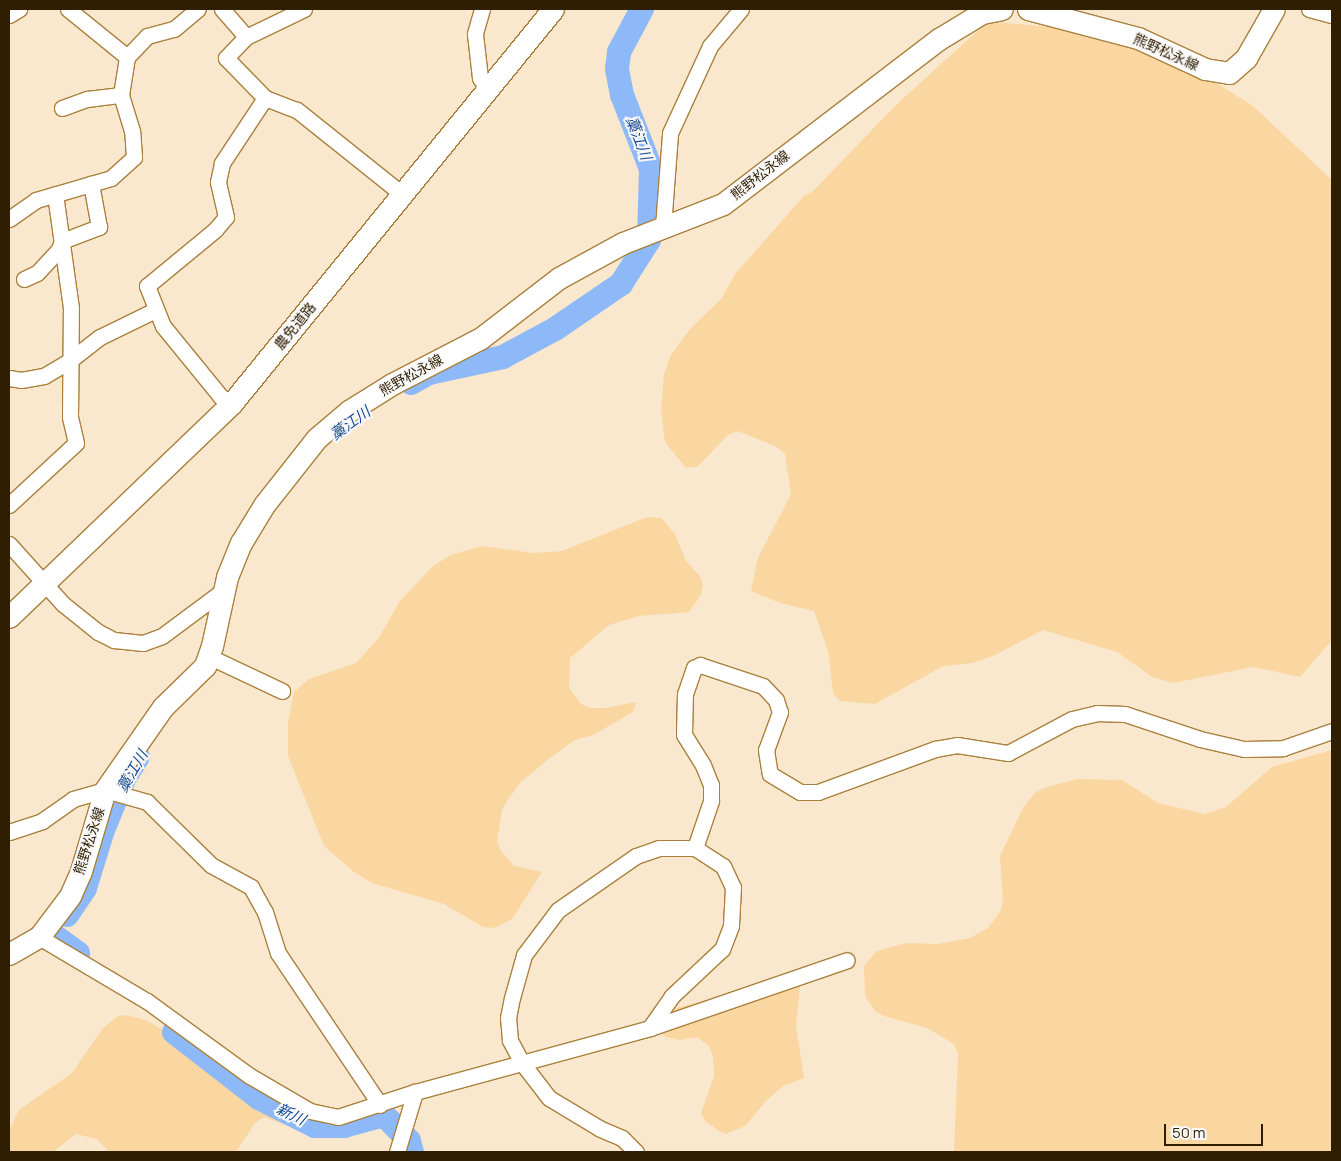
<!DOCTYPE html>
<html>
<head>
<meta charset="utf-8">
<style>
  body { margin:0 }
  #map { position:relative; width:1341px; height:1161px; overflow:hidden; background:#fae8ce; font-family:Manrope,"Noto Sans JP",sans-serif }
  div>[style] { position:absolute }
  .green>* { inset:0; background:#fad6a0 }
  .river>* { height:24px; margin:-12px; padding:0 12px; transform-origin:12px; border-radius:12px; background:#8eb9f8 }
  .roads { filter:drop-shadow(1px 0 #aa803c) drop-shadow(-1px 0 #aa803c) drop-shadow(0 1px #aa803c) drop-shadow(0 -1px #aa803c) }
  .street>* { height:15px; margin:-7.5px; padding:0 7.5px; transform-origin:7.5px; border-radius:7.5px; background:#fff }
  .secondary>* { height:21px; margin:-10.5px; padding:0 10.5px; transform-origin:10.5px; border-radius:10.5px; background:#fff }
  span { translate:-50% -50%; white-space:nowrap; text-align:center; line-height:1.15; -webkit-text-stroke:4px #f8f8f8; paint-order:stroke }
  .street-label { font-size:14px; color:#2f1e02 }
  .water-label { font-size:15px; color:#154b93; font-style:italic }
  .frame { position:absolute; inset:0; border:10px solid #2f1e02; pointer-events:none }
  .scale { position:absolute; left:1164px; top:1124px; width:99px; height:22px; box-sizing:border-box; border:2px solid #2f1e02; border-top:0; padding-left:6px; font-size:15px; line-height:18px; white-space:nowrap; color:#2f1e02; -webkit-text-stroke:4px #f8f8f8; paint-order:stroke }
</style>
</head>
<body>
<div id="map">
  <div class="green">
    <i style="clip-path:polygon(995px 22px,1085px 30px,1205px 76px,1253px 106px,1332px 180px,1332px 640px,1300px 677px,1253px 667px,1173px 683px,1152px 677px,1117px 652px,1043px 630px,995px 655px,973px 663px,943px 666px,875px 704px,840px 701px,833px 693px,828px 651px,814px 611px,780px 603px,751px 591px,758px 558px,791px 494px,785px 454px,777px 447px,738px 431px,728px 435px,698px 466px,686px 468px,665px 442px,661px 410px,664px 374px,671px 355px,690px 329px,721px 299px,736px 273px,804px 196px,813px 191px,897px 104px,984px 25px)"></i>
    <i style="clip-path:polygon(647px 517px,661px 518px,675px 534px,686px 561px,700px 576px,703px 585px,701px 595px,689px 612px,639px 616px,609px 625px,570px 658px,569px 688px,581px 704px,590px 708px,606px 708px,636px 702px,633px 712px,595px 734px,573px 741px,546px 761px,521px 782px,507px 801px,502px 810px,497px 842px,501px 851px,514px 866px,542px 872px,512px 919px,494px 928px,483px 927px,444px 904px,372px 883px,354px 872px,324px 846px,288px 756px,288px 723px,294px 692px,309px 679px,356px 663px,378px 639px,400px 601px,433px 566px,451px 555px,482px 546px,533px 553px,562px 551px)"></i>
    <i style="clip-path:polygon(1332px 750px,1332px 1152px,954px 1152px,958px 1054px,954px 1044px,927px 1028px,884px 1016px,875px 1011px,865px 996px,864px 966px,877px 951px,906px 943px,937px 944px,970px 938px,988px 928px,1000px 912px,1003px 902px,1000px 856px,1023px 808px,1035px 793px,1044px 788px,1077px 779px,1122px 780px,1158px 803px,1205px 814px,1226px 807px,1272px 767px)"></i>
    <i style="clip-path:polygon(801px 975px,796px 1026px,804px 1078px,783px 1086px,766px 1101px,745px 1126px,726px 1134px,719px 1131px,705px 1121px,701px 1113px,714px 1076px,713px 1056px,709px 1046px,697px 1037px,680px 1040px,665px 1037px,659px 1029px,658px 1013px)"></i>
    <i style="clip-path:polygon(128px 1015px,148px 1021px,320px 1125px,315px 1136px,264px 1117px,255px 1123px,236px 1152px,109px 1152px,97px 1139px,76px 1134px,53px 1152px,9px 1152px,9px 1131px,19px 1110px,72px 1073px,103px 1028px,118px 1016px)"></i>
  </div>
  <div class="river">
    <i style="left:411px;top:383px;width:21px;rotate:-29deg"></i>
    <i style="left:429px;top:373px;width:76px;rotate:-12.2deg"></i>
    <i style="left:503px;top:357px;width:59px;rotate:-28.3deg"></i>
    <i style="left:555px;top:329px;width:80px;rotate:-34.3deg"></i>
    <i style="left:621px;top:284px;width:52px;rotate:-57.5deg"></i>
    <i style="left:649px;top:240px;width:71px;rotate:-88.4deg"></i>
    <i style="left:651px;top:169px;width:79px;rotate:-111.4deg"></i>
    <i style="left:622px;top:95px;width:26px;rotate:-101deg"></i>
    <i style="left:617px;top:69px;width:17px;rotate:-83deg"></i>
    <i style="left:619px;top:52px;width:49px;rotate:-61.9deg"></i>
    <i style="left:67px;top:915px;width:32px;rotate:-56deg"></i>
    <i style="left:85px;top:888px;width:61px;rotate:-72.8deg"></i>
    <i style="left:103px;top:830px;width:55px;rotate:-67.6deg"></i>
    <i style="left:124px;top:779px;width:26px;rotate:-58deg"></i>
    <i style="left:53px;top:935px;width:31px;rotate:36deg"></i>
    <i style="left:174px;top:1032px;width:108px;rotate:37.8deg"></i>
    <i style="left:259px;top:1098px;width:63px;rotate:26.6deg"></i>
    <i style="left:315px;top:1126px;width:29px"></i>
    <i style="left:344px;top:1126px;width:41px;rotate:-15.4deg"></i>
    <i style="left:384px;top:1115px;width:36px;rotate:46deg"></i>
    <i style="left:409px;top:1141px;width:11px;rotate:75deg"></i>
  </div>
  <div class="roads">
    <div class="street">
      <i style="left:68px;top:9px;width:76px;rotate:39.1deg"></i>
      <i style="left:222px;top:9px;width:37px;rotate:49deg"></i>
      <i style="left:304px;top:9px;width:64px;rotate:154.2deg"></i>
      <i style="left:246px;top:37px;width:29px;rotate:134deg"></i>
      <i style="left:226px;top:58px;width:56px;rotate:45.7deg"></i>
      <i style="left:265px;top:98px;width:34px;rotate:21deg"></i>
      <i style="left:297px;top:110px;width:134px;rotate:38.7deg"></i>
      <i style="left:482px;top:9px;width:26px;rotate:106deg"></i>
      <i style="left:475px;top:34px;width:44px;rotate:83.5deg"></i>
      <i style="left:480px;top:78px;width:14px;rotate:54deg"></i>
      <i style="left:1309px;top:9px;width:24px;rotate:15deg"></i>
      <i style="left:9px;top:15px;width:12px;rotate:-31deg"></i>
      <i style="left:62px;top:108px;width:27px;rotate:-20deg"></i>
      <i style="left:87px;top:99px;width:34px;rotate:-7deg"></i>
      <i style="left:9px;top:219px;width:33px;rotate:-35deg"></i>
      <i style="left:36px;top:200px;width:78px;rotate:-16.3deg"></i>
      <i style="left:111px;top:178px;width:31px;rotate:-42deg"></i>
      <i style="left:134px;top:157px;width:26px;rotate:-94deg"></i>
      <i style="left:132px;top:131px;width:38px;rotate:-107deg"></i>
      <i style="left:121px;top:95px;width:38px;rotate:-81deg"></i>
      <i style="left:127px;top:57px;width:29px;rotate:-46deg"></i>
      <i style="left:147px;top:36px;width:28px;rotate:-15deg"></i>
      <i style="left:174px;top:29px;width:31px;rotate:-40deg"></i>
      <i style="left:663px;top:227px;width:94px;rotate:-85.7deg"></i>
      <i style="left:670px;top:133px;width:96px;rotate:-65.3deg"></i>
      <i style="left:710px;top:46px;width:48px;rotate:-50deg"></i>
      <i style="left:24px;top:279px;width:14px;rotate:-25deg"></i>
      <i style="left:37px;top:273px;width:33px;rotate:-47deg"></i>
      <i style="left:59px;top:249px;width:9px;rotate:-69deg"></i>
      <i style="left:62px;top:241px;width:40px;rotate:-21deg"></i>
      <i style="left:99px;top:227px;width:44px;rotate:-100.5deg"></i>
      <i style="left:9px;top:378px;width:12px;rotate:9deg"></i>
      <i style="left:21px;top:380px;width:23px;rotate:-10deg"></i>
      <i style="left:44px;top:376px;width:29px;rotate:-31deg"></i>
      <i style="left:69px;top:361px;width:39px;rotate:-38deg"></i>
      <i style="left:100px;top:337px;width:61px;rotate:-26.1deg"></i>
      <i style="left:232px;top:403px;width:13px;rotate:-151deg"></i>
      <i style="left:221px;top:397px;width:92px;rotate:-129.2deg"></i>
      <i style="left:163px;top:326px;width:43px;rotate:-111.8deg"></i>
      <i style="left:147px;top:286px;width:88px;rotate:-39.5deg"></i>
      <i style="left:215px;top:230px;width:17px;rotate:-50deg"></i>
      <i style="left:226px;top:217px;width:36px;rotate:-103deg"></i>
      <i style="left:218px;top:182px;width:19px;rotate:-78deg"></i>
      <i style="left:222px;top:163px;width:78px;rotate:-56.5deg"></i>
      <i style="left:9px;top:505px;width:91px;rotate:-42.8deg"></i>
      <i style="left:76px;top:443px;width:27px;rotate:-103deg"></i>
      <i style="left:70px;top:417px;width:109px;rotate:-89.5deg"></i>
      <i style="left:71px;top:308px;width:115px;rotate:-98deg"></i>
      <i style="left:9px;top:544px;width:81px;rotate:48deg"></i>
      <i style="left:63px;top:604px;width:45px;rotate:38.7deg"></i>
      <i style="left:98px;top:632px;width:18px;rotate:27deg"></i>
      <i style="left:114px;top:640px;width:29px;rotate:6deg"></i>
      <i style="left:143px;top:643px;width:20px;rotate:-20deg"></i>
      <i style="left:162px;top:636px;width:77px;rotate:-36.6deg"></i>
      <i style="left:208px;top:656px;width:82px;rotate:25.3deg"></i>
      <i style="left:9px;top:832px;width:35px;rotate:-18deg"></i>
      <i style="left:42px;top:821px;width:38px;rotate:-35deg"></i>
      <i style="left:73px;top:799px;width:33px;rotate:-16deg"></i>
      <i style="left:105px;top:790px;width:44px;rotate:15.9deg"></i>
      <i style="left:147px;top:802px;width:90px;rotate:44.5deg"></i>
      <i style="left:211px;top:865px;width:46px;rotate:28.8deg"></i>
      <i style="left:251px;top:887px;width:29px;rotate:61deg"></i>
      <i style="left:265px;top:912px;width:43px;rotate:72.4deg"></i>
      <i style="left:278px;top:953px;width:183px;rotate:56.1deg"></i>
      <i style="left:695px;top:848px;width:50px;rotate:-71.2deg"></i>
      <i style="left:711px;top:801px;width:16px;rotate:-90deg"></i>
      <i style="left:711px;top:785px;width:22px;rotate:-112deg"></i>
      <i style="left:703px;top:765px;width:36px;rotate:-122deg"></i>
      <i style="left:684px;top:734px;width:40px;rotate:-88.6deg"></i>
      <i style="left:685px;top:694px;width:28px;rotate:-71deg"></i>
      <i style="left:694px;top:668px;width:7px;rotate:-27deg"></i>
      <i style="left:700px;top:665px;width:66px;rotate:18.4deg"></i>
      <i style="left:763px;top:686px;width:19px;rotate:47deg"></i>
      <i style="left:776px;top:700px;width:13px;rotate:72deg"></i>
      <i style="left:780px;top:712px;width:40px;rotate:110.2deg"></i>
      <i style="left:766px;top:750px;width:24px;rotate:81deg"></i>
      <i style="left:770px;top:774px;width:35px;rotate:31deg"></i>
      <i style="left:800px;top:792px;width:18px"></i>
      <i style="left:818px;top:792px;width:125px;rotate:-20.2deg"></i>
      <i style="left:935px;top:749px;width:22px;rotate:-10deg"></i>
      <i style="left:957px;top:745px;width:52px;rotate:8.9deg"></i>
      <i style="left:1008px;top:753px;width:72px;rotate:-28deg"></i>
      <i style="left:1072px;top:719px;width:26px;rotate:-13deg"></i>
      <i style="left:1097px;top:713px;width:28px;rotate:2deg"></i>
      <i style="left:1125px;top:714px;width:79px;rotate:18.4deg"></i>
      <i style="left:1200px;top:739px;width:45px;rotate:12.8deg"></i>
      <i style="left:1244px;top:749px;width:39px;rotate:-1deg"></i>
      <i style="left:1283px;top:748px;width:52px;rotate:-19.1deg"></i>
      <i style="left:39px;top:937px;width:126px;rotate:30.7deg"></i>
      <i style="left:147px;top:1001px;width:127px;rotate:36.1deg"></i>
      <i style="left:250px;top:1076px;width:69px;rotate:30.3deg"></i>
      <i style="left:310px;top:1111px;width:29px;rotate:12deg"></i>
      <i style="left:338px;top:1117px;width:81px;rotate:-18deg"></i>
      <i style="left:415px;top:1092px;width:244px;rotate:-15.2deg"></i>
      <i style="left:650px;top:1028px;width:208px;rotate:-19deg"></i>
      <i style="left:397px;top:1152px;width:63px;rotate:-73.3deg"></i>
      <i style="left:636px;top:1152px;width:20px;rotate:-135deg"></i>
      <i style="left:622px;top:1138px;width:25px;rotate:-157deg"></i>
      <i style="left:599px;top:1128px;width:58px;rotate:-149deg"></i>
      <i style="left:549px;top:1098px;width:44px;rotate:-127.6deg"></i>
      <i style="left:522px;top:1063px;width:26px;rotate:-118deg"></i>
      <i style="left:510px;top:1040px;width:22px;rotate:-95deg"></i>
      <i style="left:508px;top:1018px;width:20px;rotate:-79deg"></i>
      <i style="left:512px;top:998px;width:45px;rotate:-74.4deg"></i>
      <i style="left:524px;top:955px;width:56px;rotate:-52.9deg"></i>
      <i style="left:558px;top:910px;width:95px;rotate:-34.7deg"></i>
      <i style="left:636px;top:856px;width:24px;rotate:-19deg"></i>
      <i style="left:659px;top:848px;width:36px"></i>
      <i style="left:695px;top:848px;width:33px;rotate:33deg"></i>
      <i style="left:723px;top:866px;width:23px;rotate:65deg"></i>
      <i style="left:733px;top:887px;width:39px;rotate:93deg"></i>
      <i style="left:731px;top:926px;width:25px;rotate:111deg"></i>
      <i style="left:722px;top:949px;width:69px;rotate:136.8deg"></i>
      <i style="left:672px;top:996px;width:39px;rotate:125deg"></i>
    </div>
    <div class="secondary">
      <i style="left:1028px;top:9px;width:114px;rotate:14.8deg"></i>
      <i style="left:1138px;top:38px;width:74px;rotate:24.8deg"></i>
      <i style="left:1205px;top:69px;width:24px;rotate:9deg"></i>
      <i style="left:1229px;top:73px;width:23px;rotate:-41deg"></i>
      <i style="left:1246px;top:58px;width:56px;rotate:-60.3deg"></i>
      <i style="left:9px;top:617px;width:309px;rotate:-43.8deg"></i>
      <i style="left:232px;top:403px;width:508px;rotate:-50.83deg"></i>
      <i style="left:9px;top:954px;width:34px;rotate:-30deg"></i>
      <i style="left:39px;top:937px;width:51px;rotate:-52.9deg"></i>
      <i style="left:70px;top:896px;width:27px;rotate:-66deg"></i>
      <i style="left:81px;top:871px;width:84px;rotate:-73.5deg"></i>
      <i style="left:105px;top:790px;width:101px;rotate:-55.1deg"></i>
      <i style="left:163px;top:707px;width:59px;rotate:-44.3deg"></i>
      <i style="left:205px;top:666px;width:21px;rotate:-71deg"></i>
      <i style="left:212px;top:646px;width:71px;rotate:-77.7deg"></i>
      <i style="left:227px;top:577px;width:37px;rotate:-68deg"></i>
      <i style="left:241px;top:543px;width:44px;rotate:-58.8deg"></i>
      <i style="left:264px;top:505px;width:85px;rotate:-51.7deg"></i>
      <i style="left:317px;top:438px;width:42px;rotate:-40.2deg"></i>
      <i style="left:349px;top:411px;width:51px;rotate:-32.1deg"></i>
      <i style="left:392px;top:384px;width:100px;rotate:-27.3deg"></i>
      <i style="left:481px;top:338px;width:98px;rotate:-37.6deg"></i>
      <i style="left:559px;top:278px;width:73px;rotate:-28.7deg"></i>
      <i style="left:623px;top:243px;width:107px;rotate:-21.3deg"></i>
      <i style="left:723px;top:204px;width:272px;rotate:-37.4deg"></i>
      <i style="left:939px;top:39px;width:50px;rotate:-31.2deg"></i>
      <i style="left:982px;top:13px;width:20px;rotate:-11deg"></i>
    </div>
  </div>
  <div class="street-label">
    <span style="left:1166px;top:52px;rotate:24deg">熊野松永線</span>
    <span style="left:760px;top:175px;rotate:-38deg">熊野松永線</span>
    <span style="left:295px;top:326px;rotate:-51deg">農免道路</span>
    <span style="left:411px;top:375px;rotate:-29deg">熊野松永線</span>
    <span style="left:89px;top:841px;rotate:-72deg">熊野松永線</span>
  </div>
  <div class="water-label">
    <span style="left:639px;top:138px;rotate:69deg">藁江川</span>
    <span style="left:350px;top:423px;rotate:-36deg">藁江川</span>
    <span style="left:132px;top:771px;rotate:-60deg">藁江川</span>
    <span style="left:291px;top:1114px;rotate:26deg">新川</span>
  </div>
  <div class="frame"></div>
  <div class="scale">50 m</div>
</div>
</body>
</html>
